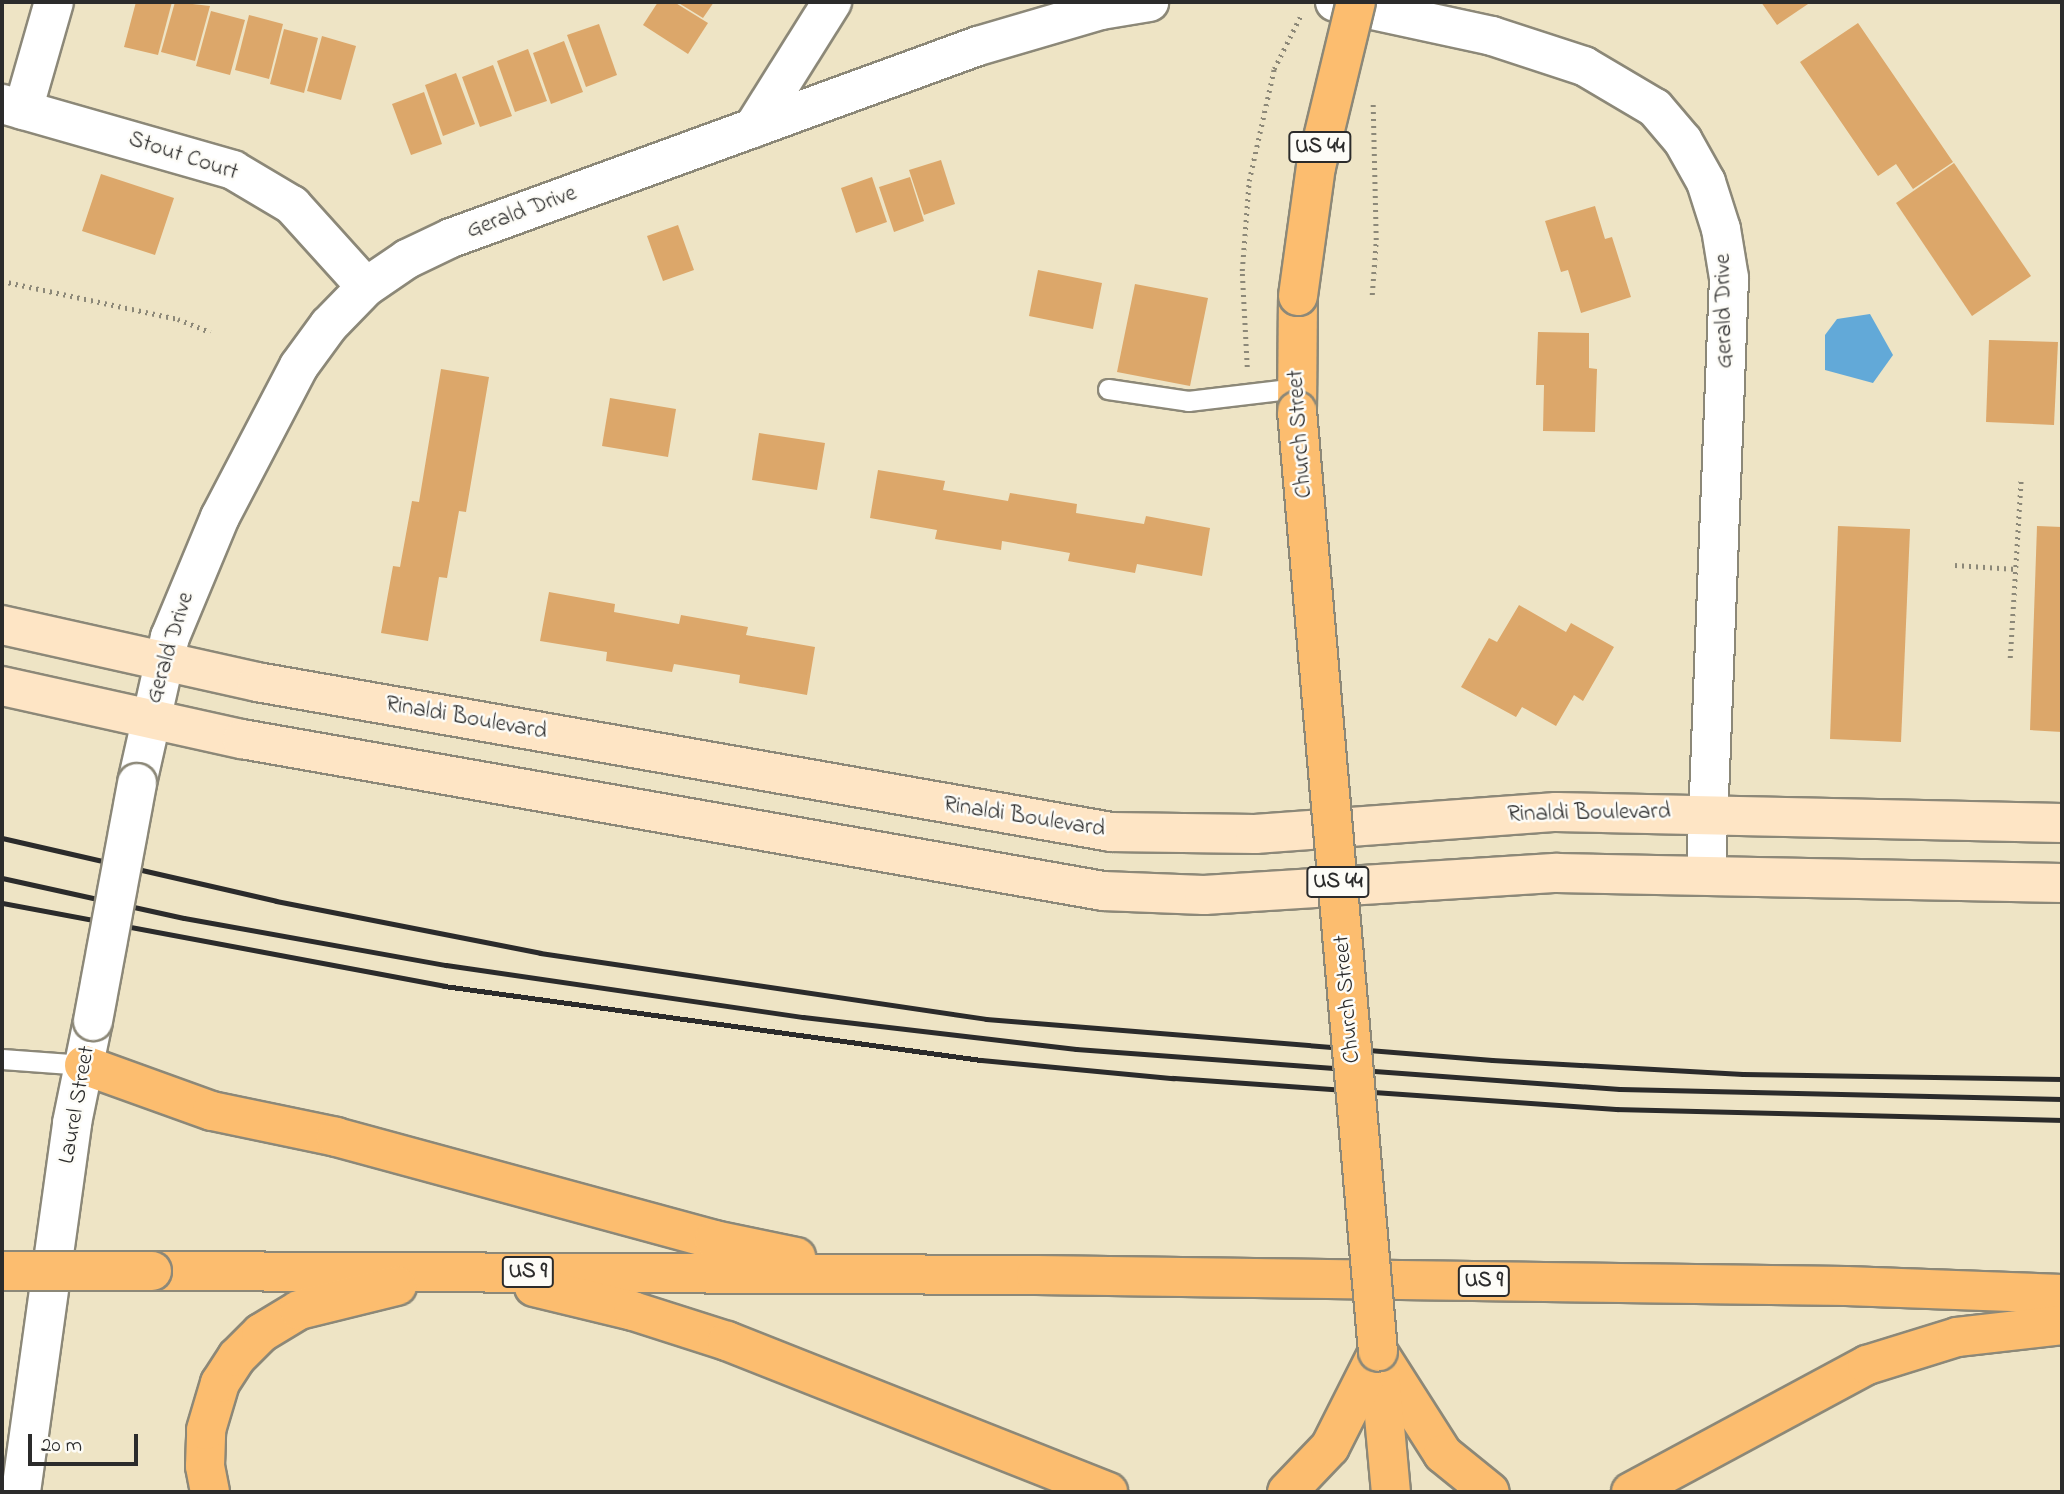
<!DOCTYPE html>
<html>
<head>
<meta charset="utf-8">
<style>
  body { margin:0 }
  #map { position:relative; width:2064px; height:1494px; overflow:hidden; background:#eee4c5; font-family:"Indie Flower",sans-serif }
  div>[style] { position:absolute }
  .water>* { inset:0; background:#62a9d8 }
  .building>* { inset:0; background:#dca76a }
  .path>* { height:4.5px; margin-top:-2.25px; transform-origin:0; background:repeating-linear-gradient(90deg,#8c8878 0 2px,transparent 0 7px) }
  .roads { filter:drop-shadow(2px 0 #8c8878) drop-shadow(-2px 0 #8c8878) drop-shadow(0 2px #8c8878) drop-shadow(0 -2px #8c8878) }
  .lane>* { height:19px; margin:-9.5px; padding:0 9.5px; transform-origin:9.5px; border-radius:9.5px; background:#fff }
  .street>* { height:38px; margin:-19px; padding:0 19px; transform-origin:19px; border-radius:19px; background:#fff }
  .secondary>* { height:38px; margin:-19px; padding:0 19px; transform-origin:19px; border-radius:19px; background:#fee5c5 }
  .highway>* { height:38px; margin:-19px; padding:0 19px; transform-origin:19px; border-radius:19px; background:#fcbd6f }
  .rail>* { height:5px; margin:-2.5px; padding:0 2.5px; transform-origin:2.5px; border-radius:2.5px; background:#2b2b2b }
  .path-bridge>* { height:4.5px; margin-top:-2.25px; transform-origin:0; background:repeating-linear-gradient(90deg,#8c8878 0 2px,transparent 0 7px) }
  .bridges { filter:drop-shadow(2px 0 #8c8878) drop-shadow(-2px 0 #8c8878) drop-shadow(0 2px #8c8878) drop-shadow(0 -2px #8c8878) }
  .street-bridge>* { height:38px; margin:-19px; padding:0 19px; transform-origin:19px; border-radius:19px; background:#fff }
  .highway-bridge>* { height:38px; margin:-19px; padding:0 19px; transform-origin:19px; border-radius:19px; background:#fcbd6f }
  span { translate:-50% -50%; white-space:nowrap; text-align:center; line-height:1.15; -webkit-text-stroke:5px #fdfcf7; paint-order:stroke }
  .shield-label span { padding:2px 5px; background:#fdfcf7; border:2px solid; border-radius:5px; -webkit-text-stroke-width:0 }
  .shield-label { font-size:21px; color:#2b2b2b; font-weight:700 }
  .street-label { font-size:23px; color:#2b2b2b }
  .frame { position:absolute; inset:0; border:4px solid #2b2b2b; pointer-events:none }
  .scale { position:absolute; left:28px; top:1434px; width:110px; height:32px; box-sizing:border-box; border:4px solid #2b2b2b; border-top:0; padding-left:9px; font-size:21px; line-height:24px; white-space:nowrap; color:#2b2b2b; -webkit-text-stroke:5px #fdfcf7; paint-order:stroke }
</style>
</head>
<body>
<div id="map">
  <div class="water">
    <i style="clip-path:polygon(1870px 314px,1893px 355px,1873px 383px,1825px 370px,1825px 335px,1837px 319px)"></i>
  </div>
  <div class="building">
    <i style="clip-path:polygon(136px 2px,172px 2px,158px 55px,124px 47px)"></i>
    <i style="clip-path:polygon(175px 2px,210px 6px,195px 61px,161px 52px)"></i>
    <i style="clip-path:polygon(658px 2px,674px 2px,708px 23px,688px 54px,643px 25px)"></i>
    <i style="clip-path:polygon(677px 2px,714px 2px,703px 18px)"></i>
    <i style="clip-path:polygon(1761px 2px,1811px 2px,1777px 25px)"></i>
    <i style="clip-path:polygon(211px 11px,245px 20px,230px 75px,196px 66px)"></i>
    <i style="clip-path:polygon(249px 15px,283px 24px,269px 79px,235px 70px)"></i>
    <i style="clip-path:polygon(1858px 23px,1953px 162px,1913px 189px,1896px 164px,1878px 176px,1800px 62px)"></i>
    <i style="clip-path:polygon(599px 24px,617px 75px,586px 87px,567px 35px)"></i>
    <i style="clip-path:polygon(284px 29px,318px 38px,304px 93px,270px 84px)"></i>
    <i style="clip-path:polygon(322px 36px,356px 46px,341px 100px,307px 91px)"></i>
    <i style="clip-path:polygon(564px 41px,583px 92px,551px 104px,533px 53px)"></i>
    <i style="clip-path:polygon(528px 49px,547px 101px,515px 112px,497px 61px)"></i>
    <i style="clip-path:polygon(493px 65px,512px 116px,480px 127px,462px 77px)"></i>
    <i style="clip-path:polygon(456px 73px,475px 124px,443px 136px,425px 85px)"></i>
    <i style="clip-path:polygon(424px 92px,442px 144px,411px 155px,392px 104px)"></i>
    <i style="clip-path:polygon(941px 160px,955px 204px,924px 215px,909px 170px)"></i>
    <i style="clip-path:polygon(1954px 163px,2031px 276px,1972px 316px,1896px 203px)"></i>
    <i style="clip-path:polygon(101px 174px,174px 198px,155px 255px,82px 231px)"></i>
    <i style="clip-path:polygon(872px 177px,887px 222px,856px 233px,841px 188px)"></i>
    <i style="clip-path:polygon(910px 177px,924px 221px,894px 232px,879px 187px)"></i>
    <i style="clip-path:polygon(1595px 206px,1605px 239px,1612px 237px,1631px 297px,1581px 313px,1568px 270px,1561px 272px,1545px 221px)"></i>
    <i style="clip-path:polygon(678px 225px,694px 270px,663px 281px,647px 236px)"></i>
    <i style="clip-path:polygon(1038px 270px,1102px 283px,1093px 329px,1029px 316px)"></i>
    <i style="clip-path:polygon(1135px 284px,1208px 298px,1190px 386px,1117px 372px)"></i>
    <i style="clip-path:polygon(1538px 332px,1589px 333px,1589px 368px,1597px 369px,1595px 432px,1543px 431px,1544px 385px,1536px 385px)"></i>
    <i style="clip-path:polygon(1989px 340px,2058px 342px,2054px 425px,1986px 422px)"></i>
    <i style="clip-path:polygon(441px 369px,489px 377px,466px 512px,459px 511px,447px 578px,439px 577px,428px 641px,381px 633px,393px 566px,400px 567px,412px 501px,419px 502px)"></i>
    <i style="clip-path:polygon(610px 398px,676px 409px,668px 457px,602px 446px)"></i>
    <i style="clip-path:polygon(759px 433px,825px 443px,817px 490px,752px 480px)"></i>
    <i style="clip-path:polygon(878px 470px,945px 481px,943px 490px,1008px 501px,1010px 493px,1077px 504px,1076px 513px,1144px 524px,1146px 516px,1210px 528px,1202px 576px,1137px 564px,1135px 573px,1068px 561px,1070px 553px,1002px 541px,1001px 550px,935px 539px,937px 530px,870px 518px)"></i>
    <i style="clip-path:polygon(1838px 526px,1910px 529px,1901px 742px,1830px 739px)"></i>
    <i style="clip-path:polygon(2037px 526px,2062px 527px,2062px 732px,2030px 730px)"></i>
    <i style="clip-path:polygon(549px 592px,615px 604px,614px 612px,679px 624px,681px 615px,748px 627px,746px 635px,815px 647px,807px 695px,739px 683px,740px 675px,674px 664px,672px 672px,606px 661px,607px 652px,540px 641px)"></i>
    <i style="clip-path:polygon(1519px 605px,1566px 632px,1571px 623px,1614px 647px,1583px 701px,1574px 695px,1556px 726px,1522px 707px,1516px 717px,1461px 687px,1489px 638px,1497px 642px)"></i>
  </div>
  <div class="path">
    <i style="left:2px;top:281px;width:180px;rotate:12.2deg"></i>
    <i style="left:178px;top:319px;width:35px;rotate:22deg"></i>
    <i style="left:1247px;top:367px;width:96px;rotate:-93deg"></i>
    <i style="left:1242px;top:271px;width:90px;rotate:-85.6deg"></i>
    <i style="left:1249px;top:181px;width:115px;rotate:-77.4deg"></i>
    <i style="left:1274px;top:69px;width:60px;rotate:-63.4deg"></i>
    <i style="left:1955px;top:565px;width:61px;rotate:3.8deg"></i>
    <i style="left:2010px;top:658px;width:180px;rotate:-86.5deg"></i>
  </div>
  <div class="roads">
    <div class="lane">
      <i style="left:1108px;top:389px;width:81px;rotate:8.5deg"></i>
      <i style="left:1188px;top:401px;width:110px;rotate:-6.8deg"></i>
      <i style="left:2px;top:1059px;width:82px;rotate:4.2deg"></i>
    </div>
    <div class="street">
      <i style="left:1335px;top:2px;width:161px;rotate:12.2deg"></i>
      <i style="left:1492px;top:36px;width:97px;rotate:18.1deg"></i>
      <i style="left:1584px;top:66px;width:82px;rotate:30.6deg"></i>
      <i style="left:1655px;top:108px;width:43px;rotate:49.7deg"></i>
      <i style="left:1683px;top:141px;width:47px;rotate:60.7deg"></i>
      <i style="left:1706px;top:182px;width:49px;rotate:72.3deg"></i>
      <i style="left:1721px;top:229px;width:50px;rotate:80.7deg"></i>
      <i style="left:1729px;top:278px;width:596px;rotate:92.21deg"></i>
      <i style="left:2px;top:104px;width:240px;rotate:15.9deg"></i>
      <i style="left:233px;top:170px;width:69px;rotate:30.7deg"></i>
      <i style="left:292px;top:205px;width:110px;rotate:47.9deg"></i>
      <i style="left:23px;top:110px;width:112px;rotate:-74deg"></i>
      <i style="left:753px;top:128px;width:149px;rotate:-57.9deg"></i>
      <i style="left:137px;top:783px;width:150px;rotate:-77.3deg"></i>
      <i style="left:170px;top:637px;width:130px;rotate:-67.4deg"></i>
      <i style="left:220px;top:517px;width:170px;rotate:-62.4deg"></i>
      <i style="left:299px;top:366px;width:51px;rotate:-53.8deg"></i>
      <i style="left:329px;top:325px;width:53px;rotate:-45.8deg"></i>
      <i style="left:366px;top:287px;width:50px;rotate:-34.3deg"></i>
      <i style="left:407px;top:259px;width:49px;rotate:-25.5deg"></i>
      <i style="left:451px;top:238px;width:561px;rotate:-20.02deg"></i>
      <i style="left:978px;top:46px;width:128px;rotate:-16.3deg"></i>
      <i style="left:1101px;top:10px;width:49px;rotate:-9.5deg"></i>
      <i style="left:21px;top:1492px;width:373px;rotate:-82.1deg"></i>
      <i style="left:72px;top:1123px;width:104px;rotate:-78.4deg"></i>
    </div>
    <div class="secondary">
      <i style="left:2px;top:625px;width:261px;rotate:12.6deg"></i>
      <i style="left:257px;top:682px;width:867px;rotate:9.96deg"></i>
      <i style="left:1111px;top:832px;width:144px;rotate:0.8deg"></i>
      <i style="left:1255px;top:834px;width:302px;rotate:-4.2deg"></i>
      <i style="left:1556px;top:812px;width:506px;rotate:1.25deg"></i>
      <i style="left:2px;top:686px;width:246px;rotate:12.5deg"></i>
      <i style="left:242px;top:739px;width:874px;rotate:10.01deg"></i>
      <i style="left:1103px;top:891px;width:101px;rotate:2.3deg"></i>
      <i style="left:1204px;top:895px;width:354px;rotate:-3.6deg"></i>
      <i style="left:1557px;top:873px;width:505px;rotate:1.13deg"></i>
    </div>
    <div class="highway">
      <i style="left:1297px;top:411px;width:115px;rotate:-89.5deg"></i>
      <i style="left:84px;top:1065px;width:136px;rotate:19.8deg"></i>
      <i style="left:212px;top:1111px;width:127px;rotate:11.8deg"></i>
      <i style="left:336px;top:1137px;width:392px;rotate:15.2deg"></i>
      <i style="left:714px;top:1240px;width:84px;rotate:11.7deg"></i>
      <i style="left:152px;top:1271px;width:884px;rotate:0.26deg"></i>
      <i style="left:1036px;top:1275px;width:810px;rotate:0.78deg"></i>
      <i style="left:1846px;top:1286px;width:216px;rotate:2.1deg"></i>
      <i style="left:534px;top:1287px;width:102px;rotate:13.6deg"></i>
      <i style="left:633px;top:1311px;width:99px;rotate:17.7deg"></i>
      <i style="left:727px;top:1341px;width:410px;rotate:21.6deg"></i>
      <i style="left:1378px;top:1352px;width:121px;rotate:57.5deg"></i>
      <i style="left:1443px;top:1454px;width:60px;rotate:39deg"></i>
      <i style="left:1379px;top:1361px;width:132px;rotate:84.8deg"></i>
      <i style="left:210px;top:1492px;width:26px;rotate:-101deg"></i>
      <i style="left:205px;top:1466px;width:36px;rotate:-88deg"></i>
      <i style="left:206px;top:1430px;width:49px;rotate:-73.4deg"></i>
      <i style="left:220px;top:1383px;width:31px;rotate:-57deg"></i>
      <i style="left:237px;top:1357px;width:34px;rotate:-45deg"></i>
      <i style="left:261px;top:1333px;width:44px;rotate:-31.2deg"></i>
      <i style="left:299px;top:1310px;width:101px;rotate:-13.8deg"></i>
      <i style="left:1287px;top:1492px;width:62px;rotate:-46.3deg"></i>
      <i style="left:1330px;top:1447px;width:106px;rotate:-63.2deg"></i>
      <i style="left:1631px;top:1492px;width:268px;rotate:-28.3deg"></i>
      <i style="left:1867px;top:1365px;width:94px;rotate:-17.3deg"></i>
      <i style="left:1957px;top:1337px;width:106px;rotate:-6.5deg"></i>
    </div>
  </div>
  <div class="rail">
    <i style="left:2px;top:838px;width:281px;rotate:12.9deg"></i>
    <i style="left:276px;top:901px;width:269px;rotate:11.1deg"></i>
    <i style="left:540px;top:953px;width:451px;rotate:8.4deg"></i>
    <i style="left:986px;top:1019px;width:508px;rotate:4.63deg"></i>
    <i style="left:1492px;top:1060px;width:251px;rotate:3.2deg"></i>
    <i style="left:1743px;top:1074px;width:319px;rotate:0.9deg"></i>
    <i style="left:2px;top:878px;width:186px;rotate:12.4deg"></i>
    <i style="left:184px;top:918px;width:266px;rotate:10.2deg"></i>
    <i style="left:446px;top:965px;width:361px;rotate:8.3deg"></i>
    <i style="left:803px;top:1017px;width:275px;rotate:6.7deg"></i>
    <i style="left:1076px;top:1049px;width:545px;rotate:4.21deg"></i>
    <i style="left:1620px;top:1089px;width:442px;rotate:1.3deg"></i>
    <i style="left:2px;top:903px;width:450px;rotate:10.6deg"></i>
    <i style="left:444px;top:986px;width:542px;rotate:7.85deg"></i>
    <i style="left:981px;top:1060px;width:193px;rotate:5.4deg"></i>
    <i style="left:1173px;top:1078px;width:445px;rotate:4deg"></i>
    <i style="left:1617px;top:1109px;width:445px;rotate:1.4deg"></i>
  </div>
  <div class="path-bridge">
    <i style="left:1372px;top:295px;width:55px;rotate:-85.8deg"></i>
    <i style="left:1376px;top:240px;width:136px;rotate:-91.3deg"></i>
  </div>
  <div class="bridges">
    <div class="street-bridge">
      <i style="left:93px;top:1021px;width:242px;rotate:-79.5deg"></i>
    </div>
    <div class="highway-bridge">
      <i style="left:1298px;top:296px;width:130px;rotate:-82.1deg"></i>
      <i style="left:1316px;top:167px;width:170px;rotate:-76.4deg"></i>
      <i style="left:1297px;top:411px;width:944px;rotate:85.08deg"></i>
      <i style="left:2px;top:1271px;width:150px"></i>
    </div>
  </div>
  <div class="shield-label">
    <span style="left:1320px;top:147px">US 44</span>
    <span style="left:1338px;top:882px">US 44</span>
    <span style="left:528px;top:1272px">US 9</span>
    <span style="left:1484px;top:1281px">US 9</span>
  </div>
  <div class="street-label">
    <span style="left:183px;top:157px;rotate:18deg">Stout Court</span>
    <span style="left:522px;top:213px;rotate:-20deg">Gerald Drive</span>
    <span style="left:1725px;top:311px;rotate:-91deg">Gerald Drive</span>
    <span style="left:1301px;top:434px;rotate:-94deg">Church Street</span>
    <span style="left:171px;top:648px;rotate:-73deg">Gerald Drive</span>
    <span style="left:466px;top:719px;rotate:10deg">Rinaldi Boulevard</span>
    <span style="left:1589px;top:814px;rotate:-1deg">Rinaldi Boulevard</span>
    <span style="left:1024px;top:818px;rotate:9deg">Rinaldi Boulevard</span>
    <span style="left:1348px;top:999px;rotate:-95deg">Church Street</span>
    <span style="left:78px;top:1105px;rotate:-80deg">Laurel Street</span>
  </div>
  <div class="frame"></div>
  <div class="scale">20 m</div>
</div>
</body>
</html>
